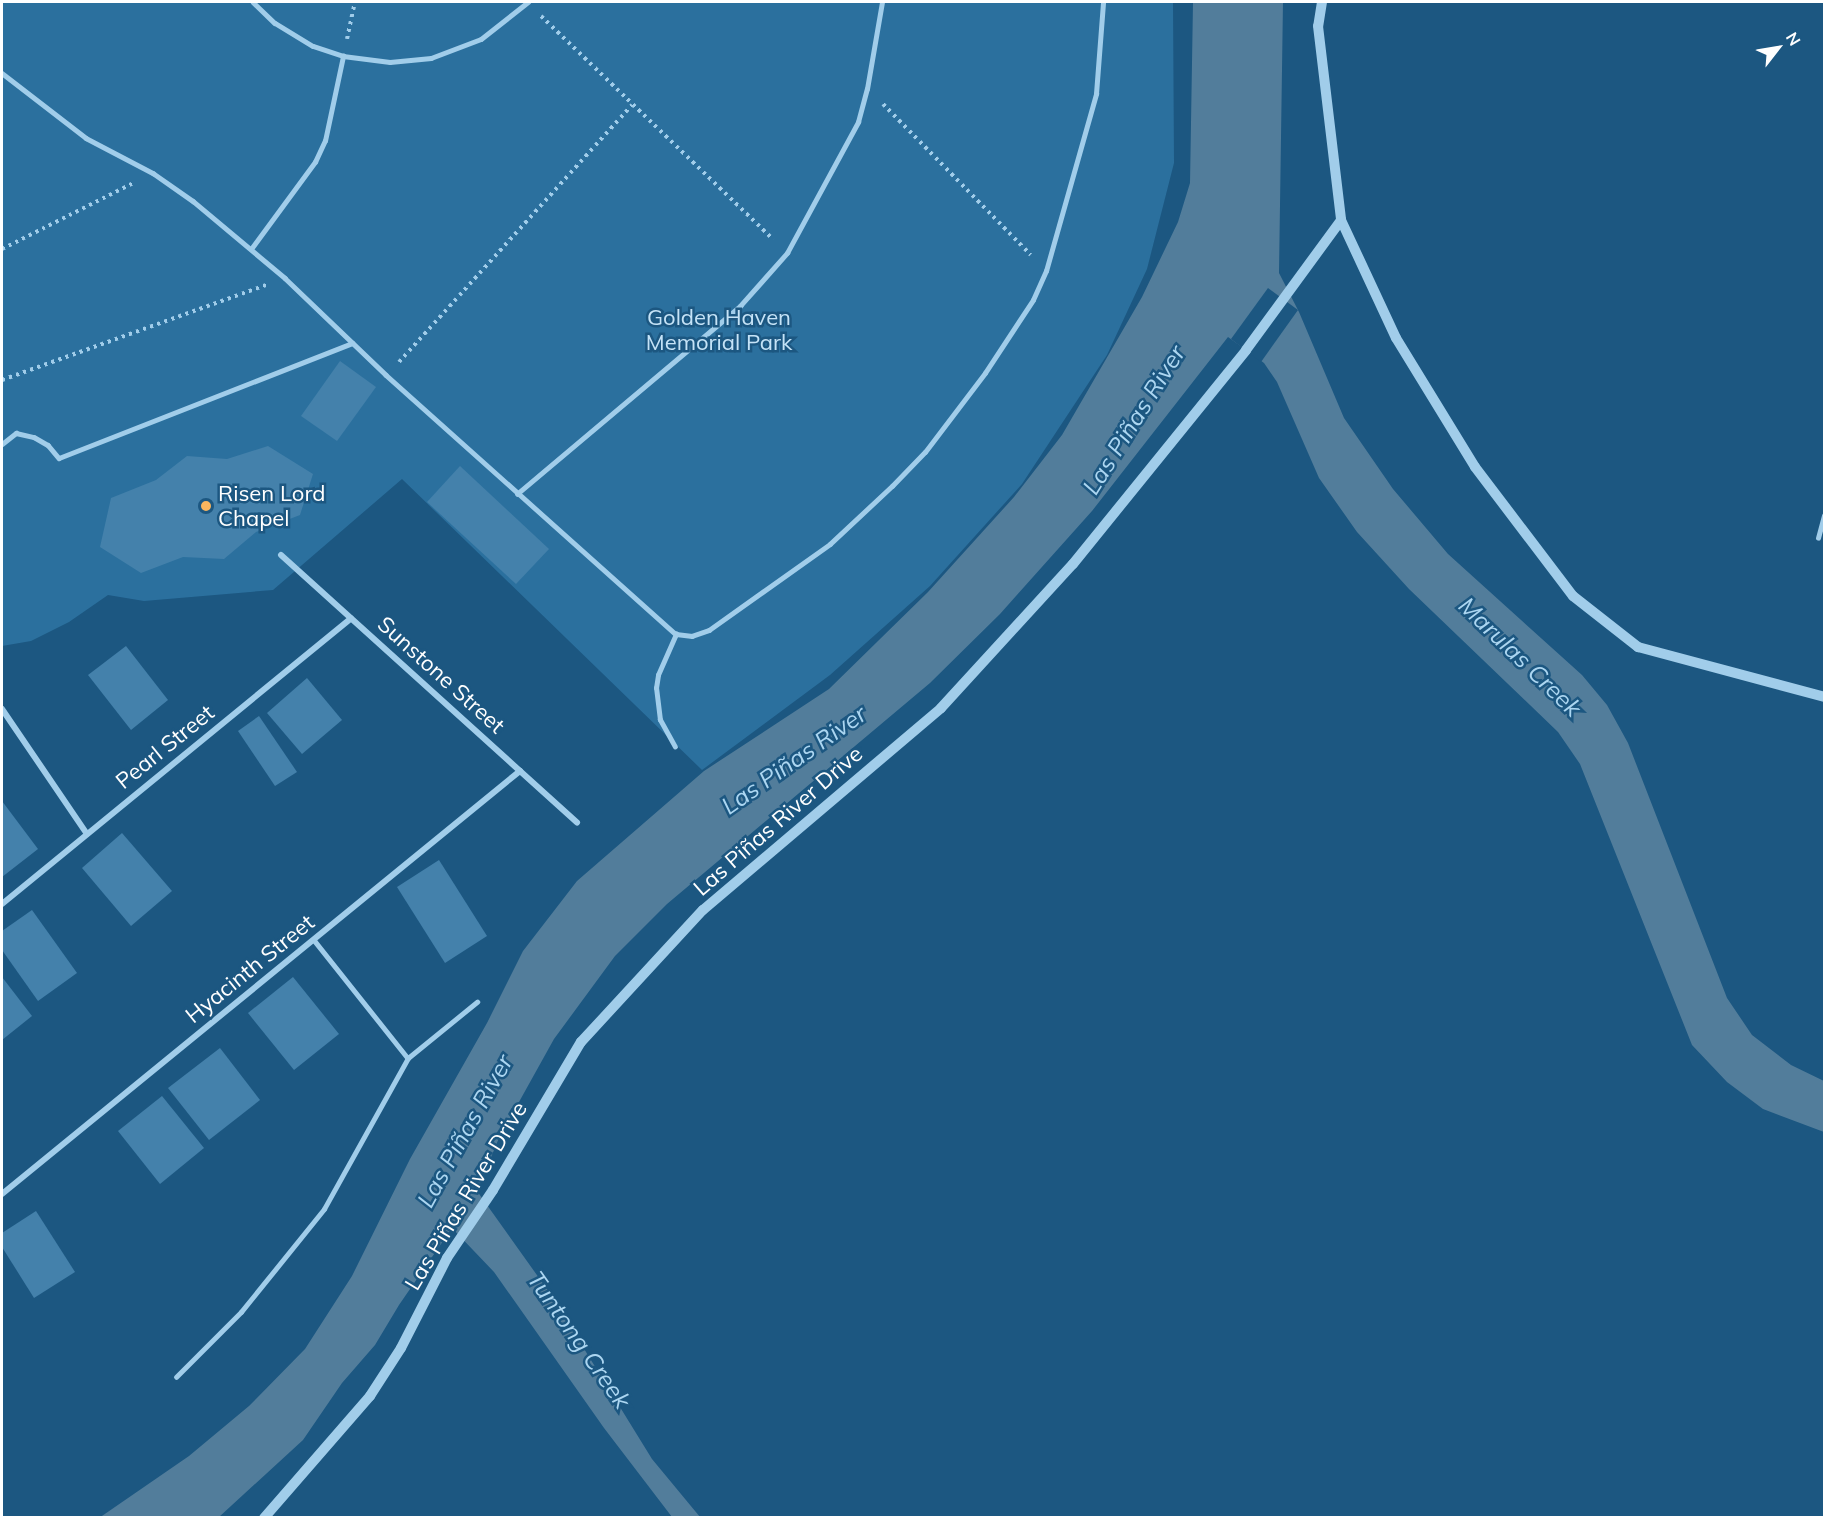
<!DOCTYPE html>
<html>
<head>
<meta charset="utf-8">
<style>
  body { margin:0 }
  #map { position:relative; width:1826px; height:1519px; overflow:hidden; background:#1c5781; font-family:Mulish,sans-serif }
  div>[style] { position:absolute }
  .green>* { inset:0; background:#2b709e }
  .water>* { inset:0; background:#527d9b }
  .pier>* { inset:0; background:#1c5781 }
  .building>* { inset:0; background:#4481ab }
  .path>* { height:4px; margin-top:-2px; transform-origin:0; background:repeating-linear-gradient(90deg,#a1cdea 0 3px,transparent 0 7.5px) }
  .service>* { height:4.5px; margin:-2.25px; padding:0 2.25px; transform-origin:2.25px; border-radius:2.25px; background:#a1cdea }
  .minor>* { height:6px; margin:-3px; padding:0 3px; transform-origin:3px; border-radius:3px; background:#a1cdea }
  .tertiary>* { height:10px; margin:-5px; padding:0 5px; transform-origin:5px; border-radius:5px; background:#a1cdea }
  .dots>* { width:16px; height:16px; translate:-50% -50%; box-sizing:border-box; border:3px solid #1c5781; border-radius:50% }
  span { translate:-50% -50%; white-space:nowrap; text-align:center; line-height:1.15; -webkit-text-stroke:5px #1c5781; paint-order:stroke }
  .park-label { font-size:22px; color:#c5e3f7 }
  .poi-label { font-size:22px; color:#fff }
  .left { translate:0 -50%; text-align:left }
  .street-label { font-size:22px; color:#fff }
  .water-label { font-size:24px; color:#acd6f1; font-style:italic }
  .frame { position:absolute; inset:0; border:3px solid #fff; pointer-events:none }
  .north { position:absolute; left:1748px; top:18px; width:60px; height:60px; -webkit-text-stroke:4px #1c5781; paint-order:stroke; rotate:59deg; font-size:16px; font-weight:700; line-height:24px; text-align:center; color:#fff }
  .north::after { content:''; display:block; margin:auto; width:21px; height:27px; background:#fff; clip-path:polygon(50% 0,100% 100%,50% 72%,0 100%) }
</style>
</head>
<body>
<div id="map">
  <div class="green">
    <i style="clip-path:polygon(2px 2px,1173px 2px,1174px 163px,1147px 269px,1107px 355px,1022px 484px,930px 586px,830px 675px,702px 770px,402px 479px,273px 590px,144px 601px,108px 595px,69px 622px,31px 641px,2px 646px)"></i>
  </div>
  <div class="water">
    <i style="clip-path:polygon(1193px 2px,1283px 2px,1279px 273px,1299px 312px,1344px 418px,1393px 489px,1448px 554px,1582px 675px,1607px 705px,1628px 743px,1727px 998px,1752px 1035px,1791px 1065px,1824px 1081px,1824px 1132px,1763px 1109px,1727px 1082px,1692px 1045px,1580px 764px,1558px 732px,1409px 589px,1357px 532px,1319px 478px,1277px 382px,1264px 363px,1228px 337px,1092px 511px,1000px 614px,930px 683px,667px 904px,615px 956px,554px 1039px,499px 1138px,477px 1191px,549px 1292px,652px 1459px,700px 1517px,672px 1517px,604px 1428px,494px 1272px,452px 1228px,399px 1305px,375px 1345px,342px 1383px,303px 1440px,219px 1517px,99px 1518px,189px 1456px,249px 1406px,305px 1349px,352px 1276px,410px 1159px,487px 1023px,523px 951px,577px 881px,704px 771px,829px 689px,928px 592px,1014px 497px,1062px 435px,1142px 297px,1178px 222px,1190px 183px)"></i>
  </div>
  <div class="pier">
    <i style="clip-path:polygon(1268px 288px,1298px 310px,1261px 362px,1231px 339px)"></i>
  </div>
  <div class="building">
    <i style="clip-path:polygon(340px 361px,376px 387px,337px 441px,301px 416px)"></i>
    <i style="clip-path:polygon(268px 446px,313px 474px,300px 515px,256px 532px,224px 559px,183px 557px,141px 573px,100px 547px,111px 498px,156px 480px,187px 456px,227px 459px)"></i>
    <i style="clip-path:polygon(460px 466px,549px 549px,516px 584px,427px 502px)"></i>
    <i style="clip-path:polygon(126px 646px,168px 700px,131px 730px,88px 675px)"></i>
    <i style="clip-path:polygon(307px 678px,342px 720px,302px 754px,267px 713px)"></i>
    <i style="clip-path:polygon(259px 716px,297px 772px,275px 786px,238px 731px)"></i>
    <i style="clip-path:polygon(2px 801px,38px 849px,2px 877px)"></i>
    <i style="clip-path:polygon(122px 833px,172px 891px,131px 926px,82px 868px)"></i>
    <i style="clip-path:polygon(439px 860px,487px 936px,445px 963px,397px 887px)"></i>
    <i style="clip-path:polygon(32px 910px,77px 973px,38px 1001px,2px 950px,2px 931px)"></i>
    <i style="clip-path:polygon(2px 977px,32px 1016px,2px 1040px)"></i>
    <i style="clip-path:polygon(293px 977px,339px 1034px,294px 1070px,248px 1013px)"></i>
    <i style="clip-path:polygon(220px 1048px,260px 1100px,209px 1140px,168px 1088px)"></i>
    <i style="clip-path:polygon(162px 1096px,204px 1148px,160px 1184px,118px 1131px)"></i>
    <i style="clip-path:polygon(36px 1211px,75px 1272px,34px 1298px,2px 1247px,2px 1233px)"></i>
  </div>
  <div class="path">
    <i style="left:541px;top:16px;width:322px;rotate:43.9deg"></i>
    <i style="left:347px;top:39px;width:38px;rotate:-78deg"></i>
    <i style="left:883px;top:104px;width:211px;rotate:45.6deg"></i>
    <i style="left:2px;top:249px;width:147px;rotate:-26.7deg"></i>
    <i style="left:399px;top:362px;width:347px;rotate:-47.8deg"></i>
    <i style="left:2px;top:380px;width:281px;rotate:-19.8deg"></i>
  </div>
  <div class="service">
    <i style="left:253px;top:2px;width:30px;rotate:44deg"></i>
    <i style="left:275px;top:23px;width:44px;rotate:31.2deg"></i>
    <i style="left:313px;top:46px;width:32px;rotate:18deg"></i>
    <i style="left:343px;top:56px;width:47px;rotate:7.3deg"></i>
    <i style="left:390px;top:62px;width:41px;rotate:-5.6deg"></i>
    <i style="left:431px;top:58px;width:53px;rotate:-20.8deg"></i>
    <i style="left:481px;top:39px;width:60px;rotate:-38.2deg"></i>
    <i style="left:2px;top:73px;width:106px;rotate:37.7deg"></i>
    <i style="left:86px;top:138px;width:76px;rotate:27.6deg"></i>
    <i style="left:153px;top:173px;width:49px;rotate:35deg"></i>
    <i style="left:193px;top:201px;width:120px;rotate:39.9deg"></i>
    <i style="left:285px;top:278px;width:140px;rotate:43.8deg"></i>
    <i style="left:386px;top:375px;width:389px;rotate:41.8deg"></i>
    <i style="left:676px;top:634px;width:16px;rotate:7deg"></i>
    <i style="left:692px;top:636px;width:18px;rotate:-19deg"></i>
    <i style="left:709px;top:630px;width:148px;rotate:-35.4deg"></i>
    <i style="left:830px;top:544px;width:85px;rotate:-43.1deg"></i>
    <i style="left:892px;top:486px;width:47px;rotate:-45.9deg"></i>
    <i style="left:925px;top:452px;width:99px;rotate:-52.8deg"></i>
    <i style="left:985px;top:373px;width:87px;rotate:-56.7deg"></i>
    <i style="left:1033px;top:300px;width:32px;rotate:-66deg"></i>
    <i style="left:1046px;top:271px;width:184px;rotate:-74.2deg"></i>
    <i style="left:1096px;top:94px;width:92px;rotate:-85.6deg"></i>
    <i style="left:251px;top:249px;width:108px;rotate:-53.7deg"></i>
    <i style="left:315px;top:162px;width:23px;rotate:-65deg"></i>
    <i style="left:325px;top:141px;width:87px;rotate:-78deg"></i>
    <i style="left:2px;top:444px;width:18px;rotate:-38deg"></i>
    <i style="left:16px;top:433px;width:18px;rotate:13deg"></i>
    <i style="left:34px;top:437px;width:16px;rotate:30deg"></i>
    <i style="left:48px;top:445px;width:17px;rotate:50deg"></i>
    <i style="left:59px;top:458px;width:315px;rotate:-21.4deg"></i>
    <i style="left:517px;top:494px;width:292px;rotate:-40.1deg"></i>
    <i style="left:740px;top:306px;width:71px;rotate:-48.4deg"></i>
    <i style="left:787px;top:253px;width:149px;rotate:-61.5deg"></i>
    <i style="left:858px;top:122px;width:34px;rotate:-75deg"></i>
    <i style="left:867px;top:89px;width:88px;rotate:-80.2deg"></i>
    <i style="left:1818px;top:538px;width:23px;rotate:-75deg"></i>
    <i style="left:675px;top:747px;width:31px;rotate:-119deg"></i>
    <i style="left:660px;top:720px;width:32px;rotate:-97deg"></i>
    <i style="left:656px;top:688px;width:13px;rotate:-81deg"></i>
    <i style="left:658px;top:675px;width:45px;rotate:-66.3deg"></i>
    <i style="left:314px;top:940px;width:151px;rotate:51.5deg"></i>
    <i style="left:176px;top:1377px;width:92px;rotate:-45deg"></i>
    <i style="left:241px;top:1312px;width:132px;rotate:-51.1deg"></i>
    <i style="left:324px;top:1209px;width:173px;rotate:-60.9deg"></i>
    <i style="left:408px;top:1058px;width:89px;rotate:-39.1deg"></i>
  </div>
  <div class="minor">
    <i style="left:281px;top:555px;width:399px;rotate:42.1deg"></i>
    <i style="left:2px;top:709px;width:151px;rotate:55.8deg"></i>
    <i style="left:2px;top:904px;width:451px;rotate:-39.3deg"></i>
    <i style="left:2px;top:1194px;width:669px;rotate:-39.24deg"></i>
  </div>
  <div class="tertiary">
    <i style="left:1322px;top:2px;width:24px;rotate:99deg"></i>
    <i style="left:1318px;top:26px;width:195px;rotate:83.2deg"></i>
    <i style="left:1341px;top:220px;width:130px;rotate:65deg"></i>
    <i style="left:1396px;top:338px;width:151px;rotate:58.5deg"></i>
    <i style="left:1475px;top:467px;width:162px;rotate:52.8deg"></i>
    <i style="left:1573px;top:596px;width:83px;rotate:38.1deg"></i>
    <i style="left:1638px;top:647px;width:193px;rotate:15deg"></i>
    <i style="left:264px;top:1518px;width:162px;rotate:-49deg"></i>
    <i style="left:370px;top:1396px;width:57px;rotate:-57.1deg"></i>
    <i style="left:401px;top:1348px;width:101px;rotate:-62.9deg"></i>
    <i style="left:447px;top:1258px;width:82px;rotate:-55.9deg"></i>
    <i style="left:493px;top:1190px;width:172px;rotate:-59.3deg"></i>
    <i style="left:581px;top:1042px;width:180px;rotate:-47.3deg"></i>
    <i style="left:703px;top:910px;width:312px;rotate:-40.3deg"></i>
    <i style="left:941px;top:708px;width:195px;rotate:-47.5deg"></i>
    <i style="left:1073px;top:564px;width:275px;rotate:-51deg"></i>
    <i style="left:1246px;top:350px;width:161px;rotate:-53.8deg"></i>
  </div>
  <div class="dots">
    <i style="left:206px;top:506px;background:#fab55e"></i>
  </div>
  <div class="park-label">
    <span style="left:719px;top:330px">Golden Haven<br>Memorial Park</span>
  </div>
  <div class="poi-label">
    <span class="left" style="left:218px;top:506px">Risen Lord<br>Chapel</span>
  </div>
  <div class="street-label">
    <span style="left:441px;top:675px;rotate:42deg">Sunstone Street</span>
    <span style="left:165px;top:747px;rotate:-39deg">Pearl Street</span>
    <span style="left:778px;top:821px;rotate:-41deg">Las Piñas River Drive</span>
    <span style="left:250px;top:969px;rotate:-39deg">Hyacinth Street</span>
    <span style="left:466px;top:1196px;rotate:-59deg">Las Piñas River Drive</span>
  </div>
  <div class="water-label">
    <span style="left:1134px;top:420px;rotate:-58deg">Las Piñas River</span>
    <span style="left:1520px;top:657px;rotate:44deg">Marulas Creek</span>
    <span style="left:794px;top:760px;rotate:-35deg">Las Piñas River</span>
    <span style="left:465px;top:1131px;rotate:-61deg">Las Piñas River</span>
    <span style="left:579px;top:1340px;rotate:55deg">Tuntong Creek</span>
  </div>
  <div class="frame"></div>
  <div class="north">N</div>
</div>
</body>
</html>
